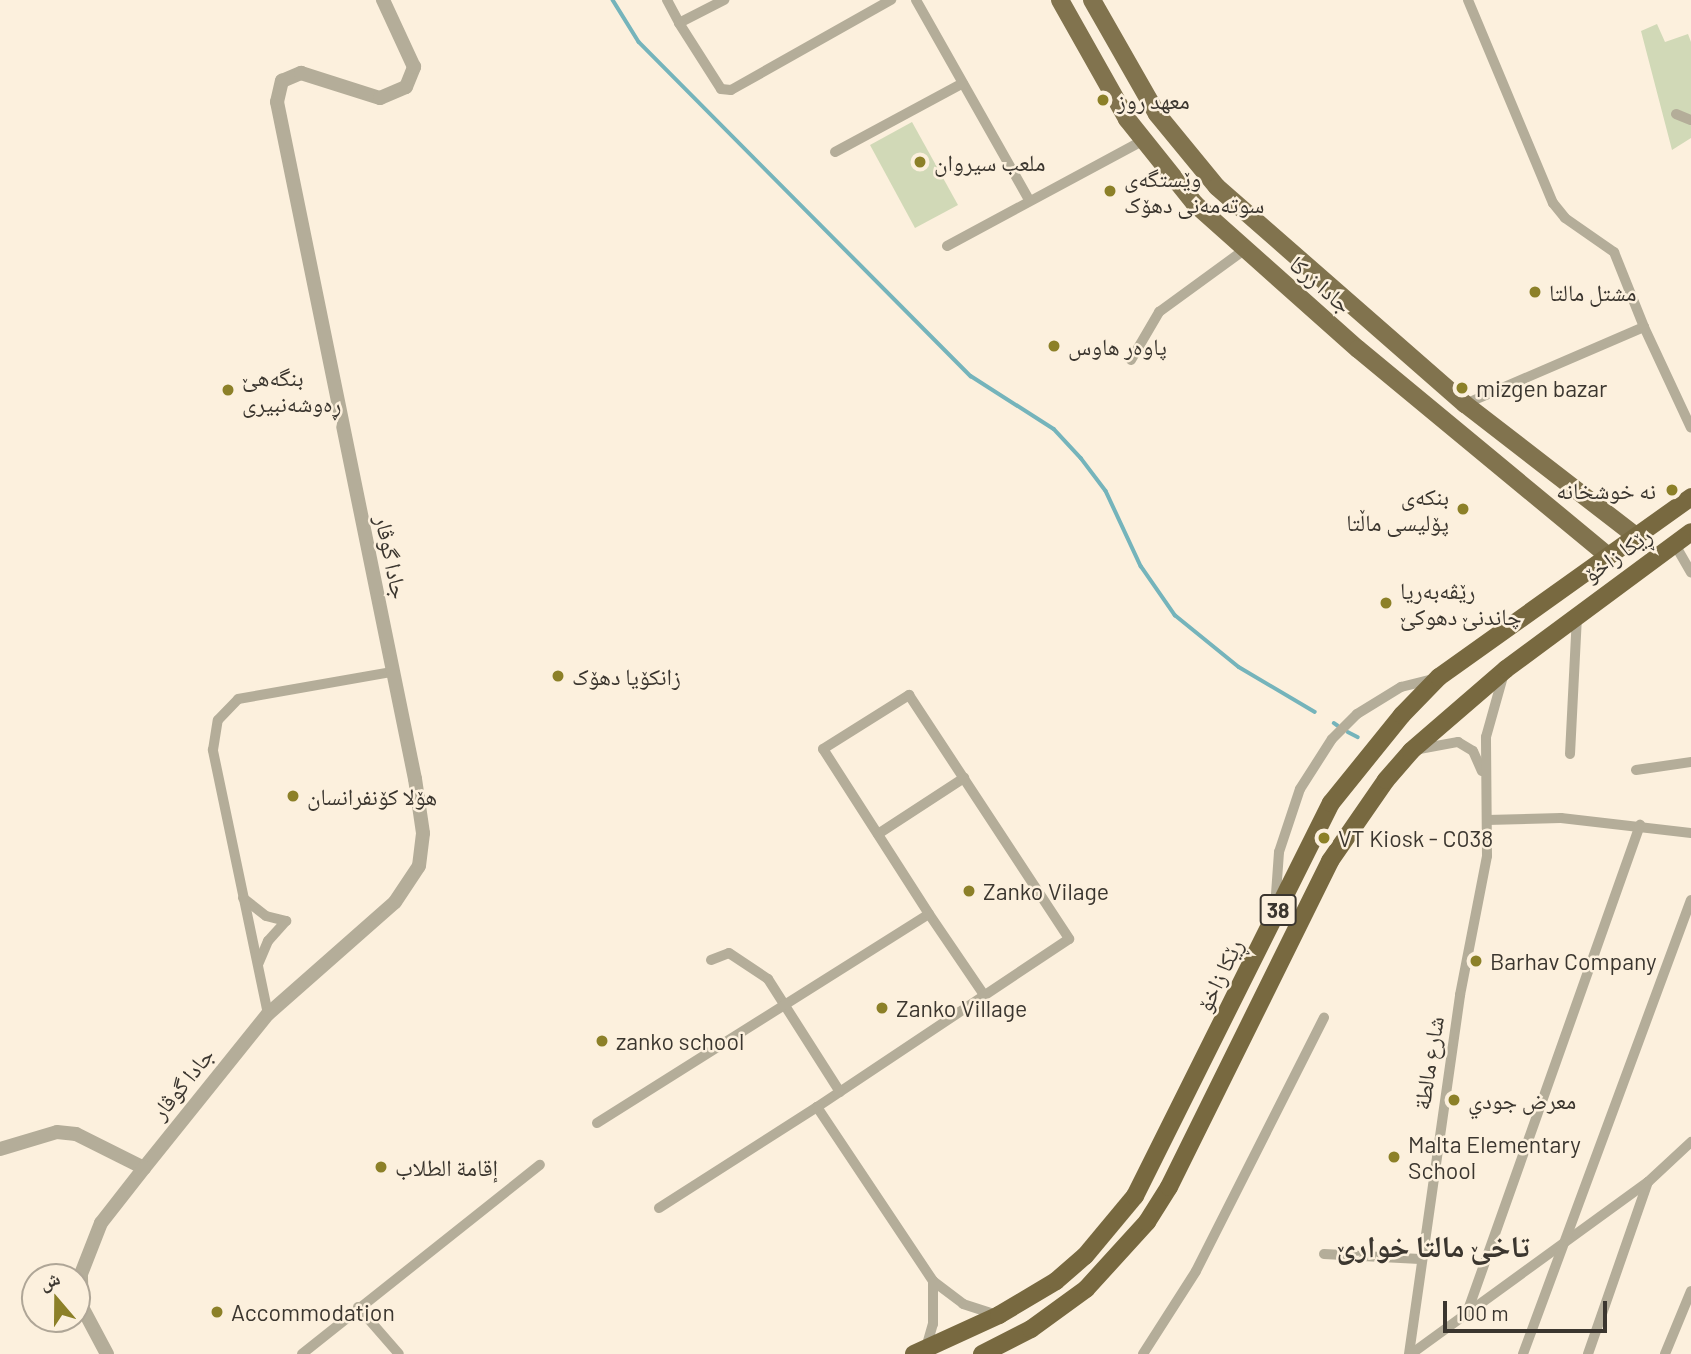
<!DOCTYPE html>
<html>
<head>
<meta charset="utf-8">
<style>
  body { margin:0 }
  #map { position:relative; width:1691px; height:1354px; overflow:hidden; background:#fcf0dd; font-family:Barlow,"Noto Naskh Arabic",sans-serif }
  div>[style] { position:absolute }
  .green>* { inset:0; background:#d1d9b7 }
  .stream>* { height:3.5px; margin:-1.75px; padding:0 1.75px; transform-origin:1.75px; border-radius:1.75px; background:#75b4bb }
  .minor>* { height:10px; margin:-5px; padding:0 5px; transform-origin:5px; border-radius:5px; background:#b4ad99 }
  .tertiary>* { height:14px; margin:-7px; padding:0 7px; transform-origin:7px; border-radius:7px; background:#b4ad99 }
  .primary>* { height:18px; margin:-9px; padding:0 9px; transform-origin:9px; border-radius:9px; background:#81734e }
  .trunk>* { height:18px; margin:-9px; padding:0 9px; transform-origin:9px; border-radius:9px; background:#786940 }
  .dots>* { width:19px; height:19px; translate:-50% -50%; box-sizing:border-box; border:4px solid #fcf0dd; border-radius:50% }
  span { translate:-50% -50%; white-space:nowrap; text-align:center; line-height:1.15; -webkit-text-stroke:5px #fcf0dd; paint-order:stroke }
  .shield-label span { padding:2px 5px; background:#fcf0dd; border:2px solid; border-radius:5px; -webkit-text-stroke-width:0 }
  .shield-label { font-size:21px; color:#3b362f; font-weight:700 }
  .poi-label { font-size:23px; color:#3b362f }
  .left { translate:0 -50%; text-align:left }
  .right { translate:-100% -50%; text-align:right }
  .street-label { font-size:23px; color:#3b362f }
  .district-label { font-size:30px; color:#3b362f; font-weight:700 }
  .north { position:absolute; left:21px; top:1263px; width:70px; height:70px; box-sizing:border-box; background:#fcf0dd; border:2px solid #afa697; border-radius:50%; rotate:340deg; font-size:19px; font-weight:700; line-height:28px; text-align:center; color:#3b362f }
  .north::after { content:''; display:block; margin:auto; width:24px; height:32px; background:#8c8028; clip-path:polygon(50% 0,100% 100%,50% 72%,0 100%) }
  .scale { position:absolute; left:1443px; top:1301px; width:164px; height:32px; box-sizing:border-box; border:4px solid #3b362f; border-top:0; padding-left:9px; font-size:21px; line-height:24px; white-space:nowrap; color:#3b362f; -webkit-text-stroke:5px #fcf0dd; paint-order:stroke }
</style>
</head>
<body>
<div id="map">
  <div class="green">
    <i style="clip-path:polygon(1657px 24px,1665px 42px,1688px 34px,1691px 42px,1691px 138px,1672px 150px,1641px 31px)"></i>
    <i style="clip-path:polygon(912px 122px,958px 205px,915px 228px,870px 145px)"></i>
  </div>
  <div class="stream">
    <i style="left:613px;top:0;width:49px;rotate:58.2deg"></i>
    <i style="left:639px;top:42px;width:471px;rotate:45.2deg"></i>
    <i style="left:971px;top:376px;width:98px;rotate:32.6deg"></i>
    <i style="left:1054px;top:429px;width:40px;rotate:47deg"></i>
    <i style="left:1081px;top:458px;width:41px;rotate:52.9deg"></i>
    <i style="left:1106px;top:491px;width:83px;rotate:65deg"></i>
    <i style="left:1141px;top:566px;width:60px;rotate:55.2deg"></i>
    <i style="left:1175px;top:615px;width:82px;rotate:39.1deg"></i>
    <i style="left:1239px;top:667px;width:88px;rotate:30.6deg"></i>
    <i style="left:1334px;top:723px;width:4px;rotate:34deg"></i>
    <i style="left:1348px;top:732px;width:11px;rotate:27deg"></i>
  </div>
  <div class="minor">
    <i style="left:667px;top:0;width:26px;rotate:62deg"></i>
    <i style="left:679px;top:23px;width:51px;rotate:-27.1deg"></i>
    <i style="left:916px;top:0;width:230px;rotate:60.5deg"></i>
    <i style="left:1468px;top:0;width:220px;rotate:67.3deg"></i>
    <i style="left:1553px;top:203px;width:19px;rotate:51deg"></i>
    <i style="left:1565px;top:218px;width:60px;rotate:34.8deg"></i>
    <i style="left:1614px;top:252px;width:81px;rotate:68.2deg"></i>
    <i style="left:679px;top:23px;width:78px;rotate:57.5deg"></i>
    <i style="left:721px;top:89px;width:10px;rotate:6deg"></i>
    <i style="left:731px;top:90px;width:184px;rotate:-29.4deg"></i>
    <i style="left:1676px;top:114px;width:16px;rotate:22deg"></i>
    <i style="left:835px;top:152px;width:145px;rotate:-28.3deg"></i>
    <i style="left:947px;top:246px;width:221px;rotate:-28.3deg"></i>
    <i style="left:1131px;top:360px;width:56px;rotate:-59.7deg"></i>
    <i style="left:1159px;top:312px;width:105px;rotate:-36.1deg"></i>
    <i style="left:1465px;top:404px;width:195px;rotate:-23.3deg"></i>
    <i style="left:1644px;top:327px;width:111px;rotate:65deg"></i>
    <i style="left:1674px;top:543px;width:34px;rotate:60deg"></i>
    <i style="left:1414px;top:750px;width:45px;rotate:-10.3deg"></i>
    <i style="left:1458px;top:742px;width:17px;rotate:31deg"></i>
    <i style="left:1473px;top:751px;width:22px;rotate:66deg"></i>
    <i style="left:1570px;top:754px;width:139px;rotate:-87.1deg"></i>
    <i style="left:1636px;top:770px;width:56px;rotate:-8.3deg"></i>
    <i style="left:1487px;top:820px;width:74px;rotate:-1.5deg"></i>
    <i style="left:1561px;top:818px;width:131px;rotate:6.6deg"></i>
    <i style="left:878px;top:834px;width:103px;rotate:-33.1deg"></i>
    <i style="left:243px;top:898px;width:29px;rotate:38deg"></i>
    <i style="left:266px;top:916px;width:21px;rotate:14deg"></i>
    <i style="left:286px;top:921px;width:27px;rotate:132deg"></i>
    <i style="left:268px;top:941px;width:25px;rotate:113deg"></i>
    <i style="left:1275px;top:908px;width:56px;rotate:-85.9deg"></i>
    <i style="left:1279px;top:852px;width:66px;rotate:-71.6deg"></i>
    <i style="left:1300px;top:789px;width:59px;rotate:-57.4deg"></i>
    <i style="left:1332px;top:739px;width:35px;rotate:-45deg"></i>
    <i style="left:1357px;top:714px;width:52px;rotate:-31.5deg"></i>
    <i style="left:1401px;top:687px;width:37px;rotate:-14deg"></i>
    <i style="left:929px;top:914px;width:98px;rotate:55.8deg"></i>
    <i style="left:711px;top:960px;width:19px;rotate:-21deg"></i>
    <i style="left:729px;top:953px;width:47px;rotate:33.7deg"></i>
    <i style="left:768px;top:979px;width:134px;rotate:57.5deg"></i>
    <i style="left:268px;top:1014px;width:270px;rotate:-101.8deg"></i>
    <i style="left:213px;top:750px;width:30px;rotate:-81deg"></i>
    <i style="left:218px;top:720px;width:29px;rotate:-46deg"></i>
    <i style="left:238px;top:699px;width:155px;rotate:-10deg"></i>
    <i style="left:391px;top:672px;width:6px;rotate:-81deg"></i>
    <i style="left:597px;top:1123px;width:392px;rotate:-32.2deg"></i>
    <i style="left:929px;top:914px;width:196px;rotate:-122.7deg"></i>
    <i style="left:823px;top:749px;width:102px;rotate:-32.1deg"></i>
    <i style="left:909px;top:695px;width:292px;rotate:56.7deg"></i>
    <i style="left:1069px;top:939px;width:303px;rotate:146.3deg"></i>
    <i style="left:817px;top:1107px;width:209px;rotate:56.3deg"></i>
    <i style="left:933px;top:1281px;width:38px;rotate:37deg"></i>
    <i style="left:963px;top:1304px;width:35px;rotate:18deg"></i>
    <i style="left:659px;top:1208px;width:188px;rotate:-32.6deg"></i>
    <i style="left:1324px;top:1254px;width:96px;rotate:3deg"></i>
    <i style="left:358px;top:1307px;width:62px;rotate:48.9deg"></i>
    <i style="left:1468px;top:1310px;width:515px;rotate:-70.47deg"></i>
    <i style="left:926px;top:1348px;width:25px;rotate:-74deg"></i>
    <i style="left:933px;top:1324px;width:43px;rotate:-90deg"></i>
    <i style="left:302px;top:1354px;width:304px;rotate:-38.5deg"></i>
    <i style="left:1143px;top:1354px;width:98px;rotate:-57.4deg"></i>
    <i style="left:1196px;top:1271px;width:284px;rotate:-63.2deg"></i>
    <i style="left:1409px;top:1354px;width:363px;rotate:-81.9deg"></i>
    <i style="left:1460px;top:995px;width:142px;rotate:-79deg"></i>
    <i style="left:1487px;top:856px;width:119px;rotate:-90.5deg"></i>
    <i style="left:1486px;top:737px;width:66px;rotate:-74.3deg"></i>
    <i style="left:1411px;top:1354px;width:293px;rotate:-36deg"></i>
    <i style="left:1648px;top:1182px;width:59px;rotate:-42.9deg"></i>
    <i style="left:1523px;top:1354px;width:484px;rotate:-69.7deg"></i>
    <i style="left:1588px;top:1354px;width:182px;rotate:-70.8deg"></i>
    <i style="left:1665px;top:1354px;width:68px;rotate:-67.6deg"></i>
  </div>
  <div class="tertiary">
    <i style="left:0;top:1149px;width:59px;rotate:-16.6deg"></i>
    <i style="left:57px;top:1132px;width:19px;rotate:6deg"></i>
    <i style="left:76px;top:1134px;width:76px;rotate:26.6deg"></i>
    <i style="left:144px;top:1168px;width:198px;rotate:-51.2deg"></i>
    <i style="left:268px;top:1014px;width:169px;rotate:-41.4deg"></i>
    <i style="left:395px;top:902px;width:43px;rotate:-56.3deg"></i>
    <i style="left:419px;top:866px;width:33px;rotate:-83deg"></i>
    <i style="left:423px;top:833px;width:55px;rotate:-98.4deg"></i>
    <i style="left:415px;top:779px;width:691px;rotate:-101.52deg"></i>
    <i style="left:277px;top:102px;width:22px;rotate:-77deg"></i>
    <i style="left:282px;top:81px;width:21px;rotate:-23deg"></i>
    <i style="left:301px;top:73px;width:83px;rotate:17.6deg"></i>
    <i style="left:380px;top:98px;width:28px;rotate:-23deg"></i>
    <i style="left:406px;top:87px;width:22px;rotate:-68deg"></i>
    <i style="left:414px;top:67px;width:74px;rotate:-114.8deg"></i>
    <i style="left:107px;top:1354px;width:53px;rotate:-118deg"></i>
    <i style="left:82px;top:1307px;width:33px;rotate:-92deg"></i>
    <i style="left:81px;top:1274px;width:55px;rotate:-68.6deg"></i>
    <i style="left:101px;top:1223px;width:70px;rotate:-52deg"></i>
  </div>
  <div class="primary">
    <i style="left:1060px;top:0;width:137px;rotate:60.6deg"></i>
    <i style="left:1127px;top:119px;width:109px;rotate:51.3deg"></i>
    <i style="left:1195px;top:204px;width:218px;rotate:41.7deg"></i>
    <i style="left:1358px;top:349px;width:323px;rotate:39.6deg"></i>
    <i style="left:1092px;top:0;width:131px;rotate:60.3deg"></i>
    <i style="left:1157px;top:114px;width:94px;rotate:50.6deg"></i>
    <i style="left:1217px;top:187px;width:330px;rotate:41.2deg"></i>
    <i style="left:1465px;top:404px;width:212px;rotate:37.7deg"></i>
  </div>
  <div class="trunk">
    <i style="left:914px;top:1354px;width:94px;rotate:-24.6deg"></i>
    <i style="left:999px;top:1315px;width:66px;rotate:-30.8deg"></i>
    <i style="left:1056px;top:1281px;width:38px;rotate:-41deg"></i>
    <i style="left:1085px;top:1256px;width:78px;rotate:-50.2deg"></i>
    <i style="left:1135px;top:1196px;width:439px;rotate:-63.5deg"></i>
    <i style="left:1331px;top:803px;width:113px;rotate:-51.1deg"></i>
    <i style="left:1402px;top:715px;width:53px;rotate:-45.8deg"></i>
    <i style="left:1439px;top:677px;width:310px;rotate:-35.5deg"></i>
    <i style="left:982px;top:1354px;width:55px;rotate:-27deg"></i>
    <i style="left:1031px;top:1329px;width:68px;rotate:-36deg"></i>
    <i style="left:1086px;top:1289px;width:91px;rotate:-47.7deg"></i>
    <i style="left:1147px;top:1222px;width:41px;rotate:-57.8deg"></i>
    <i style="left:1169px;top:1187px;width:364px;rotate:-63.7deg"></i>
    <i style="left:1330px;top:861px;width:98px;rotate:-55.3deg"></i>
    <i style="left:1386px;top:780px;width:38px;rotate:-49deg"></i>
    <i style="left:1411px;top:751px;width:125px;rotate:-40.8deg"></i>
    <i style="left:1506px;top:669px;width:230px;rotate:-36.5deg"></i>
  </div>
  <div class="dots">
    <i style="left:1103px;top:100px;background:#8c8028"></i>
    <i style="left:920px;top:162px;background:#8c8028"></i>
    <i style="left:1110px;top:191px;background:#8c8028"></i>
    <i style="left:1535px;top:292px;background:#8c8028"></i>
    <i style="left:1054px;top:346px;background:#8c8028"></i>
    <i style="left:1462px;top:388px;background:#8c8028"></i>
    <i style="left:228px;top:390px;background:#8c8028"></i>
    <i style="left:1672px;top:490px;background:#8c8028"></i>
    <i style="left:1463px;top:509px;background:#8c8028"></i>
    <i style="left:1386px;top:603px;background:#8c8028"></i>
    <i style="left:558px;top:676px;background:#8c8028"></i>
    <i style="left:293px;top:796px;background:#8c8028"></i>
    <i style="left:1324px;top:838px;background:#8c8028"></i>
    <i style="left:969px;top:891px;background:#8c8028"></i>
    <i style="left:1476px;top:961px;background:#8c8028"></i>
    <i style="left:882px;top:1008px;background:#8c8028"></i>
    <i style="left:602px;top:1041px;background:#8c8028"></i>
    <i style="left:1454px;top:1100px;background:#8c8028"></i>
    <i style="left:1394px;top:1157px;background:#8c8028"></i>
    <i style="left:381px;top:1167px;background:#8c8028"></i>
    <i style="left:217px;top:1312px;background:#8c8028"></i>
  </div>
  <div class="shield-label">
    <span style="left:1278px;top:910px">38</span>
  </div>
  <div class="poi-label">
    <span class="left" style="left:1117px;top:100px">معهد روز</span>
    <span class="left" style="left:934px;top:162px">ملعب سيروان</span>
    <span class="left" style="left:1124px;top:191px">وێستگەی<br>سوتەمەنی دهۆک</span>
    <span class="left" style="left:1549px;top:292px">مشتل مالتا</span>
    <span class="left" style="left:1068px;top:346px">پاوەر هاوس</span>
    <span class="left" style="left:242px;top:390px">بنگه‌هێ<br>ڕه‌وشه‌نبیرى</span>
    <span class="left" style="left:1476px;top:388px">mizgen bazar</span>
    <span class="right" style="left:1656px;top:490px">نه خوشخانه</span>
    <span class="right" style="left:1449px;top:509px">بنکەی<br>پۆلیسی ماڵتا</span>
    <span class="left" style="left:1400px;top:603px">رێڤەبەریا<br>چاندنێ دهوکێ</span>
    <span class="left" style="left:572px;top:676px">زانکۆیا دهۆک</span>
    <span class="left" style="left:307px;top:796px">هۆلا كۆنفرانسان</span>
    <span class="left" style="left:1338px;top:838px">VT Kiosk - C038</span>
    <span class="left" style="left:983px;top:891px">Zanko Vilage</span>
    <span class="left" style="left:1490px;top:961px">Barhav Company</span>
    <span class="left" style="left:896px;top:1008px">Zanko Village</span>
    <span class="left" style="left:616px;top:1041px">zanko school</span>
    <span class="left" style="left:1468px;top:1100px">معرض جودي</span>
    <span class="left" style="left:1408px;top:1157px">Malta Elementary<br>School</span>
    <span class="left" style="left:395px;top:1167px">إقامة الطلاب</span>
    <span class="left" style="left:231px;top:1312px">Accommodation</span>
  </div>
  <div class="street-label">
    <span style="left:1321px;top:284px;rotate:41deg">جادا زرکا</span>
    <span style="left:1617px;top:554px;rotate:-35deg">ڕێکا زاخۆ</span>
    <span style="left:392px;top:557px;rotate:78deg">جادا گوڤار</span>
    <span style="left:1219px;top:975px;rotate:-64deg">ڕێکا زاخۆ</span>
    <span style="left:1428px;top:1063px;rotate:-81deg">شارع مالطة</span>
    <span style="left:182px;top:1083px;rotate:-51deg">جادا گوڤار</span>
  </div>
  <div class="district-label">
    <span style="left:1433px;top:1245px">تاخێ مالتا خوارێ</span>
  </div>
  <div class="north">ش</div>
  <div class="scale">100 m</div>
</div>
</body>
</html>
